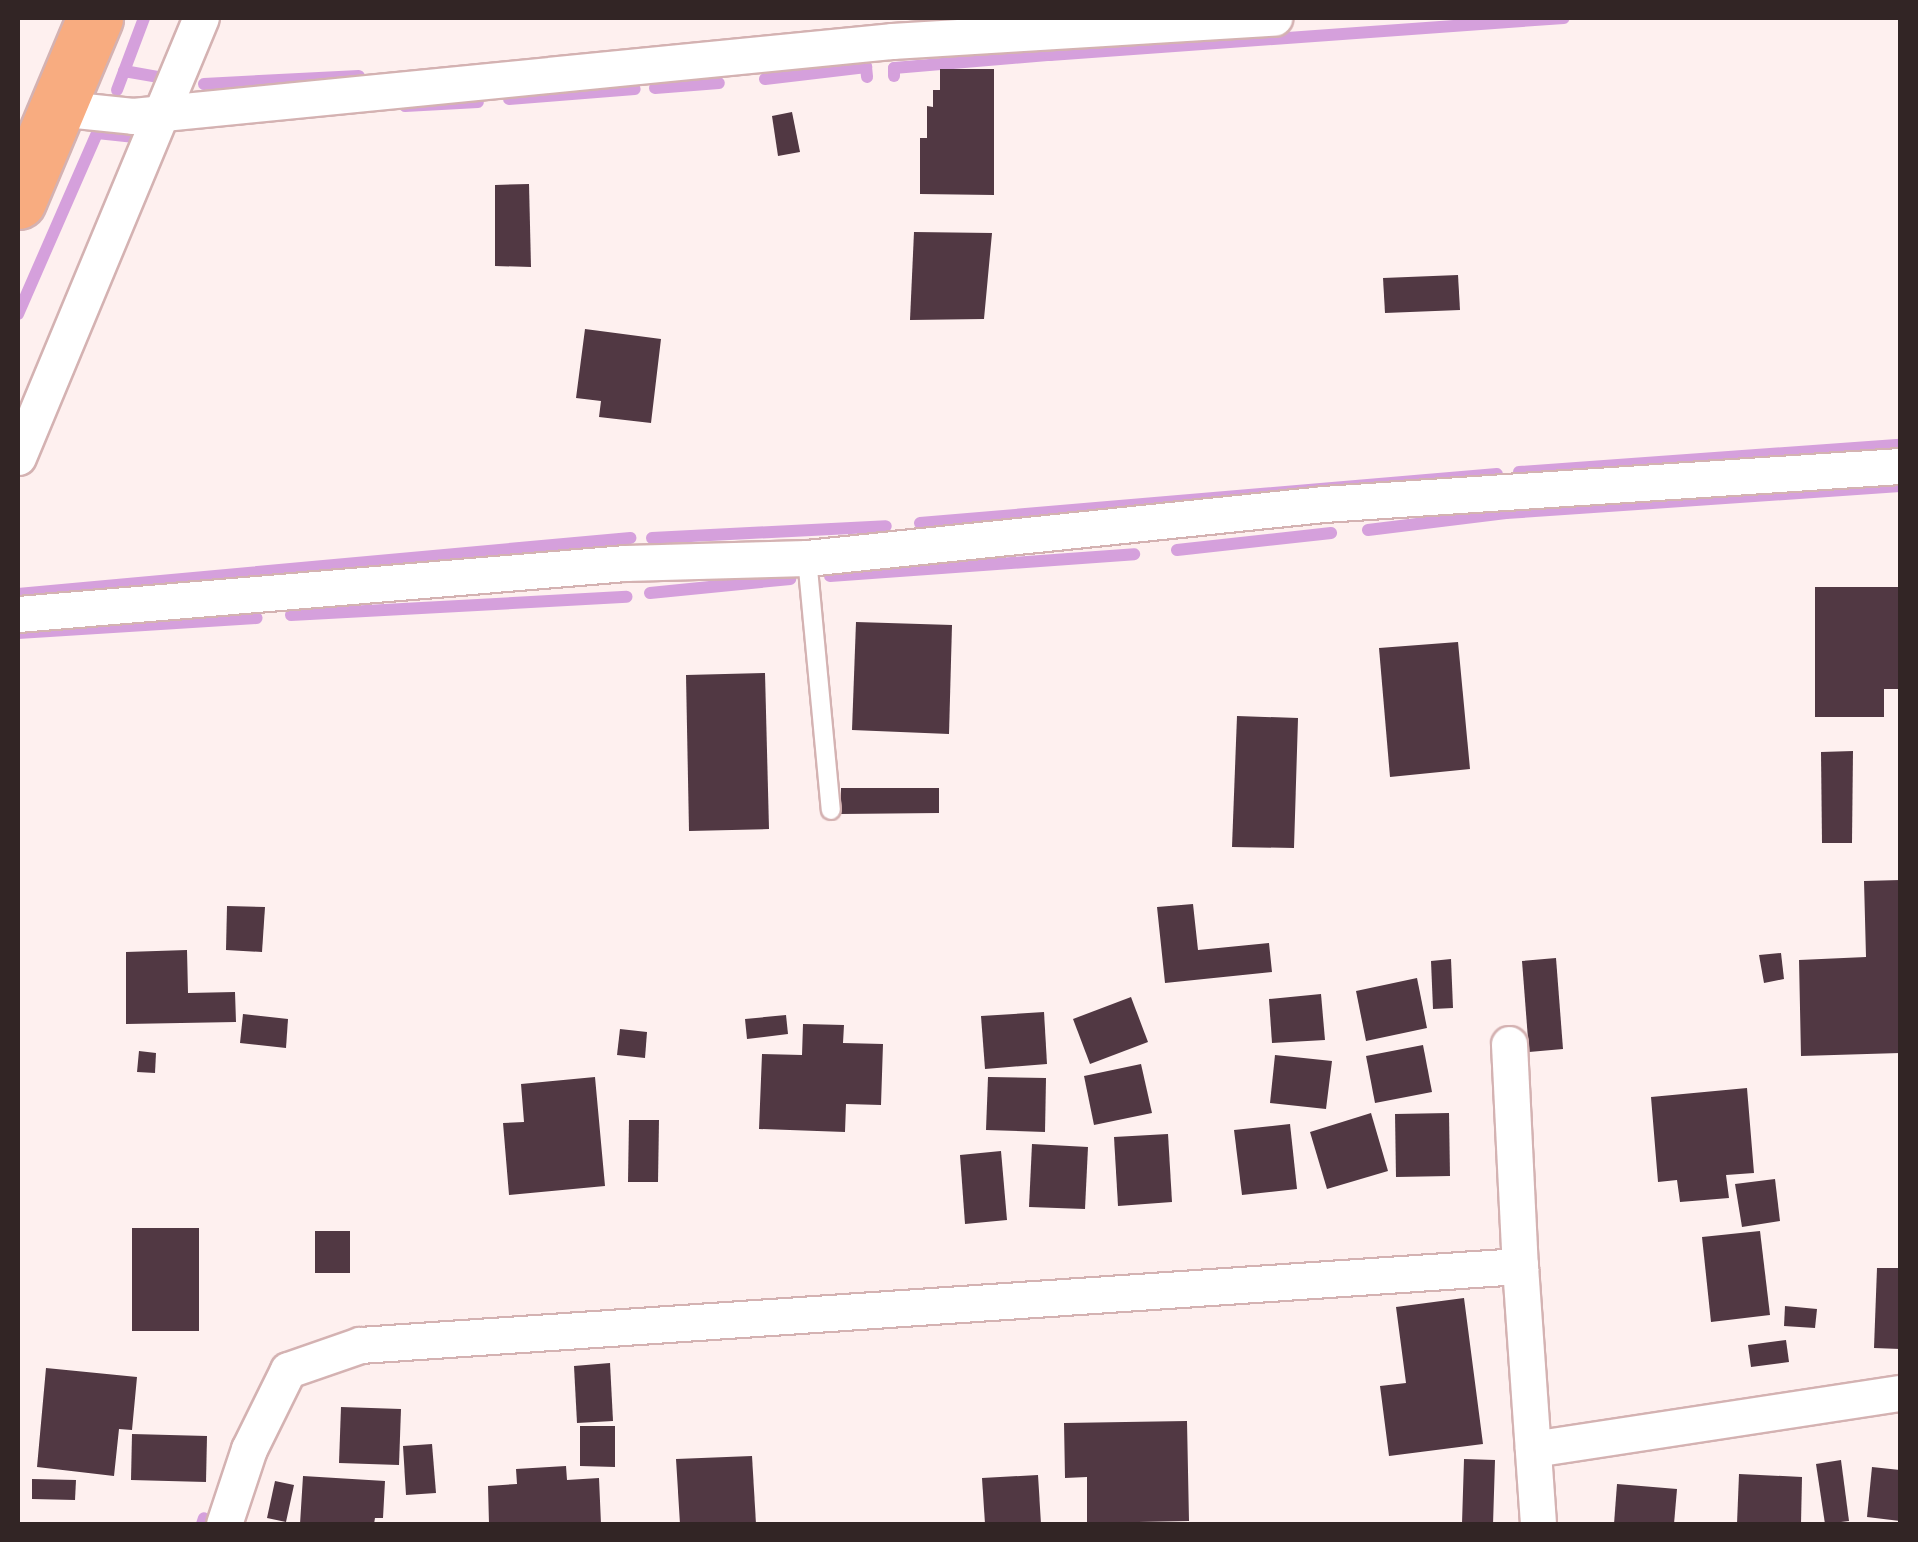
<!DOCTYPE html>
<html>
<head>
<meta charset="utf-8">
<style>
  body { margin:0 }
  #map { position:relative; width:1918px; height:1542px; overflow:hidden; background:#fef0ef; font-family:Roboto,sans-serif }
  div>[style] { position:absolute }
  .stream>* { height:12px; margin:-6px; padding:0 6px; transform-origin:6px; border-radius:6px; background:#d5a0dc }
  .building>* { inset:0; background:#513843 }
  .roads { filter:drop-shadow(2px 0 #d4b2b2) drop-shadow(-2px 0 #d4b2b2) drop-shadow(0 2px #d4b2b2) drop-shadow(0 -2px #d4b2b2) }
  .service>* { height:18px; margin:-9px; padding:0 9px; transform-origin:9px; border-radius:9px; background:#fff }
  .minor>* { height:35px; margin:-17.5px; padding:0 17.5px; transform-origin:17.5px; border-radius:17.5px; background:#fff }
  .primary>* { height:55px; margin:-27.5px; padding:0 27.5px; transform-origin:27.5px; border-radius:27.5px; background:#f8ac80 }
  span { translate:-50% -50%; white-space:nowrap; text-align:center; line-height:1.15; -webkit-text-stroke:10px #fff; paint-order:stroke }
  .frame { position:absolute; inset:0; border:20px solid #322525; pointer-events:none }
</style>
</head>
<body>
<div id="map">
  <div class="stream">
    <i style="left:124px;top:71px;width:34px;rotate:10deg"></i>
    <i style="left:894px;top:76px;width:8px;rotate:-90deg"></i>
    <i style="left:894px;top:68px;width:157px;rotate:-4.8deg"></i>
    <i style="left:1050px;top:55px;width:515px;rotate:-4.12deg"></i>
    <i style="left:765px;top:79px;width:102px;rotate:-6.8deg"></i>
    <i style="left:866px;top:67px;width:10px;rotate:84deg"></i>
    <i style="left:204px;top:84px;width:155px;rotate:-3deg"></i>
    <i style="left:655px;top:88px;width:64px;rotate:-4.5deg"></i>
    <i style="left:117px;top:90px;width:77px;rotate:-69.4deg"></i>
    <i style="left:509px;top:99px;width:126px;rotate:-4.5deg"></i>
    <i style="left:405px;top:106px;width:73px;rotate:-3.1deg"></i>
    <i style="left:18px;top:314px;width:197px;rotate:-66.4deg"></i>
    <i style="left:97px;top:133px;width:38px;rotate:6deg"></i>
    <i style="left:1519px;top:472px;width:382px;rotate:-4.1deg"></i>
    <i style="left:920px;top:523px;width:579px;rotate:-4.85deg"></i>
    <i style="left:1368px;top:530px;width:139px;rotate:-7deg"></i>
    <i style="left:1506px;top:513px;width:395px;rotate:-3.9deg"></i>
    <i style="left:652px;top:538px;width:234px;rotate:-2.9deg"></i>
    <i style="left:1177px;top:550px;width:155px;rotate:-6.3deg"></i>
    <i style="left:830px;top:576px;width:305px;rotate:-4.1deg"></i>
    <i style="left:650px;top:593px;width:141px;rotate:-5.7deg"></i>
    <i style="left:18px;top:594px;width:615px;rotate:-5.23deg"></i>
    <i style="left:291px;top:615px;width:336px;rotate:-3.1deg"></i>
    <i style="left:18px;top:633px;width:239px;rotate:-3.6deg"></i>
    <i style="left:202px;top:1524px;width:6px;rotate:-72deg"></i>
  </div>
  <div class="building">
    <i style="clip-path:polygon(940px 69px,994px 69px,994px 195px,920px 194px,920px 138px,927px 138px,927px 106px,933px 107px,933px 90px,940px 90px)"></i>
    <i style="clip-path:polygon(792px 112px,800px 152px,778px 156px,772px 116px)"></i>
    <i style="clip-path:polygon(529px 184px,531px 267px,495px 266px,495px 185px)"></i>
    <i style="clip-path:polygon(914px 232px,992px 233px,984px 319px,910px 320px)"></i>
    <i style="clip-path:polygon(1458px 275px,1460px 310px,1385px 313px,1383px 278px)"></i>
    <i style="clip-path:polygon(585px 329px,661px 339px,651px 423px,599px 417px,601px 401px,576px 398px)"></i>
    <i style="clip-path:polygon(1815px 587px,1900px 587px,1900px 689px,1884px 689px,1884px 717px,1815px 717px)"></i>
    <i style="clip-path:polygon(856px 622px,952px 625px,949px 734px,852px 730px)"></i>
    <i style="clip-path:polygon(1458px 642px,1470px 769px,1390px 777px,1379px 648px)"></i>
    <i style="clip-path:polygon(765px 673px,769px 829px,689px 831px,686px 675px)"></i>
    <i style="clip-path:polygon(1237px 716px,1298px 718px,1294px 848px,1232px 847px)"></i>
    <i style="clip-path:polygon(1853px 751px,1852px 843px,1822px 843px,1821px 752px)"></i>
    <i style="clip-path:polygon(841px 788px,939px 788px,939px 813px,841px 814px)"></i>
    <i style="clip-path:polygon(1900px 880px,1900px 1053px,1801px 1056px,1799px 960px,1866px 957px,1864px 881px)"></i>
    <i style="clip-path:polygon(1193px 904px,1198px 950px,1269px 943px,1272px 972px,1165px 983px,1157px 907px)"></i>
    <i style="clip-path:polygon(227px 906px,265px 907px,262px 952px,226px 950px)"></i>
    <i style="clip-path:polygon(187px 950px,188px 993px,235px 992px,236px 1022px,126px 1024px,126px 952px)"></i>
    <i style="clip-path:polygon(1781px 953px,1784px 979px,1764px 983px,1759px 955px)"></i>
    <i style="clip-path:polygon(1556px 958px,1563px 1049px,1529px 1052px,1522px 961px)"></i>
    <i style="clip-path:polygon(1451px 959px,1453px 1008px,1433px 1009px,1431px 961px)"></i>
    <i style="clip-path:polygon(1417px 978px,1427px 1028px,1366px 1041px,1356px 991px)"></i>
    <i style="clip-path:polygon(1321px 994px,1325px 1040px,1272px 1043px,1269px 999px)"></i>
    <i style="clip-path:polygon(1131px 997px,1148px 1042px,1090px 1064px,1073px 1019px)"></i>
    <i style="clip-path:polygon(1044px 1012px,1047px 1064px,985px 1069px,981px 1016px)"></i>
    <i style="clip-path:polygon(243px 1014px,288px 1019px,286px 1048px,240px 1043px)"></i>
    <i style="clip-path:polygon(786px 1015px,788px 1034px,747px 1039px,745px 1019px)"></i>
    <i style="clip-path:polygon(803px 1024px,844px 1025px,843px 1043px,883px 1044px,881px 1105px,846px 1104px,845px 1132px,759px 1129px,762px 1054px,802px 1055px)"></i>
    <i style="clip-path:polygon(620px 1029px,647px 1032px,645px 1058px,617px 1055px)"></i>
    <i style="clip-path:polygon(1423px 1045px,1432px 1092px,1375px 1103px,1366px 1056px)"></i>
    <i style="clip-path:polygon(139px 1051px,156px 1053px,155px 1073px,137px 1072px)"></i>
    <i style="clip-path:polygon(1275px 1055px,1332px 1061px,1326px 1109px,1270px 1103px)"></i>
    <i style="clip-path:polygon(1141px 1064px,1152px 1113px,1094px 1125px,1084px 1076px)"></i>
    <i style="clip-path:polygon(595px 1077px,605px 1186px,509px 1195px,503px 1123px,524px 1122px,521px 1084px)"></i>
    <i style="clip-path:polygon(988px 1077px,1046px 1078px,1045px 1132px,986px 1130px)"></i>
    <i style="clip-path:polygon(1747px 1088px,1754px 1173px,1726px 1175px,1729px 1198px,1680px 1202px,1677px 1180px,1658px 1182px,1651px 1097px)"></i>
    <i style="clip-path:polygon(1371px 1113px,1388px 1171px,1327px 1189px,1310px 1132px)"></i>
    <i style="clip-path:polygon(1449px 1113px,1450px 1176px,1396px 1177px,1395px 1114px)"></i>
    <i style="clip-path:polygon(629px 1120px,659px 1120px,658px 1182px,628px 1182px)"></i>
    <i style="clip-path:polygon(1290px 1124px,1297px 1189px,1242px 1195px,1234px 1130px)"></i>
    <i style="clip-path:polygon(1168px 1134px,1172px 1202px,1118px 1206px,1114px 1137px)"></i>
    <i style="clip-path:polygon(1032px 1144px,1088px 1147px,1085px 1209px,1029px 1207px)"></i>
    <i style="clip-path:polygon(1001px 1151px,1007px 1220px,965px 1224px,960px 1155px)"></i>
    <i style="clip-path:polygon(1775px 1179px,1780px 1221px,1742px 1227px,1735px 1184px)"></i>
    <i style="clip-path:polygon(132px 1228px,199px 1228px,199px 1331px,132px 1331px)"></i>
    <i style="clip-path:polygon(315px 1231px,350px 1231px,350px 1273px,315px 1273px)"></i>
    <i style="clip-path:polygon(1760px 1231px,1770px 1315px,1711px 1322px,1702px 1237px)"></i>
    <i style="clip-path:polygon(1877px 1268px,1900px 1268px,1900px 1349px,1874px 1348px)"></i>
    <i style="clip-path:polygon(1464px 1298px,1483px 1444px,1389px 1456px,1380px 1386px,1406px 1383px,1396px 1307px)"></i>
    <i style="clip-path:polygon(1785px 1306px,1817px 1309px,1815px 1328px,1784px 1326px)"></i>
    <i style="clip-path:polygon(1786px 1340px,1789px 1362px,1751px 1367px,1748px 1345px)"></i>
    <i style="clip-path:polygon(610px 1363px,613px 1421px,577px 1423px,574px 1366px)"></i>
    <i style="clip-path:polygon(46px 1368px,137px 1377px,132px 1430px,119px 1429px,114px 1476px,37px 1467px)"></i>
    <i style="clip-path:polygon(341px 1407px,401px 1409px,399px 1465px,339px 1463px)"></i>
    <i style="clip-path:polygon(1187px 1421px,1189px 1521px,1087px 1523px,1087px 1477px,1065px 1478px,1064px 1423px)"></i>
    <i style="clip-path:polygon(580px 1426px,615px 1426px,615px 1467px,580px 1466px)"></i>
    <i style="clip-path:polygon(132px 1434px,207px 1436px,206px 1482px,131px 1480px)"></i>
    <i style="clip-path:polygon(432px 1444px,436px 1493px,406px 1495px,403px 1446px)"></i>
    <i style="clip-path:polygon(752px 1456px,756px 1524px,680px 1524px,676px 1459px)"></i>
    <i style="clip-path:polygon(1464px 1459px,1495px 1460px,1493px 1524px,1462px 1524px)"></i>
    <i style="clip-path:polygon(1841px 1460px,1849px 1521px,1825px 1524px,1816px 1464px)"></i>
    <i style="clip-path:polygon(566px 1466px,567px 1480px,599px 1478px,601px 1524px,489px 1524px,488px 1486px,517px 1484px,516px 1469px)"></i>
    <i style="clip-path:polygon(1872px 1467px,1900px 1470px,1900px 1521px,1867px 1517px)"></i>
    <i style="clip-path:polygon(1739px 1474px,1802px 1477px,1801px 1524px,1737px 1524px)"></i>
    <i style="clip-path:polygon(1038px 1475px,1041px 1524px,985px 1524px,982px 1478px)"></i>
    <i style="clip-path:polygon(303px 1476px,385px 1481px,383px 1518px,375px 1518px,374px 1524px,300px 1524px)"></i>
    <i style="clip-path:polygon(32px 1479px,76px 1480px,75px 1500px,32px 1499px)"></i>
    <i style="clip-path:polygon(275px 1481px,294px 1485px,286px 1522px,267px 1518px)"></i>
    <i style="clip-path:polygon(1617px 1484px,1677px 1489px,1674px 1524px,1614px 1524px)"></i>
  </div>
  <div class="roads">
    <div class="service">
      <i style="left:807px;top:558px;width:253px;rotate:84.6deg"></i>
    </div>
    <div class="minor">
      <i style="left:56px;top:108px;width:77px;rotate:5.9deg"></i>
      <i style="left:133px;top:116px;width:764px;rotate:-5.64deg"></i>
      <i style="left:893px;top:41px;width:382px;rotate:-3.5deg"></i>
      <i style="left:18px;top:457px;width:476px;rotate:-67.4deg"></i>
      <i style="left:18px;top:614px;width:609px;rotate:-4.8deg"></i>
      <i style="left:625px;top:563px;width:182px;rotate:-1.6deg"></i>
      <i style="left:807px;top:558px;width:519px;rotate:-5.97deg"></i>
      <i style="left:1323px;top:504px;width:578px;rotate:-3.77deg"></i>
      <i style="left:1509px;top:1044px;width:222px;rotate:87.2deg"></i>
      <i style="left:1533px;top:1449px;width:371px;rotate:-8.7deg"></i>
      <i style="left:224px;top:1524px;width:79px;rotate:-71.6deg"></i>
      <i style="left:249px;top:1449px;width:88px;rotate:-63.7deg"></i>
      <i style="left:288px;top:1370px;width:76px;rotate:-19.1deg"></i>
      <i style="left:360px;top:1345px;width:1163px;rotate:-3.9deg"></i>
      <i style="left:1520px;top:1266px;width:259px;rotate:86deg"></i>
    </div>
    <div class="primary">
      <i style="left:18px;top:201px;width:199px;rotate:-67.2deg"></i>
    </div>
  </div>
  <div class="frame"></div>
</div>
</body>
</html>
